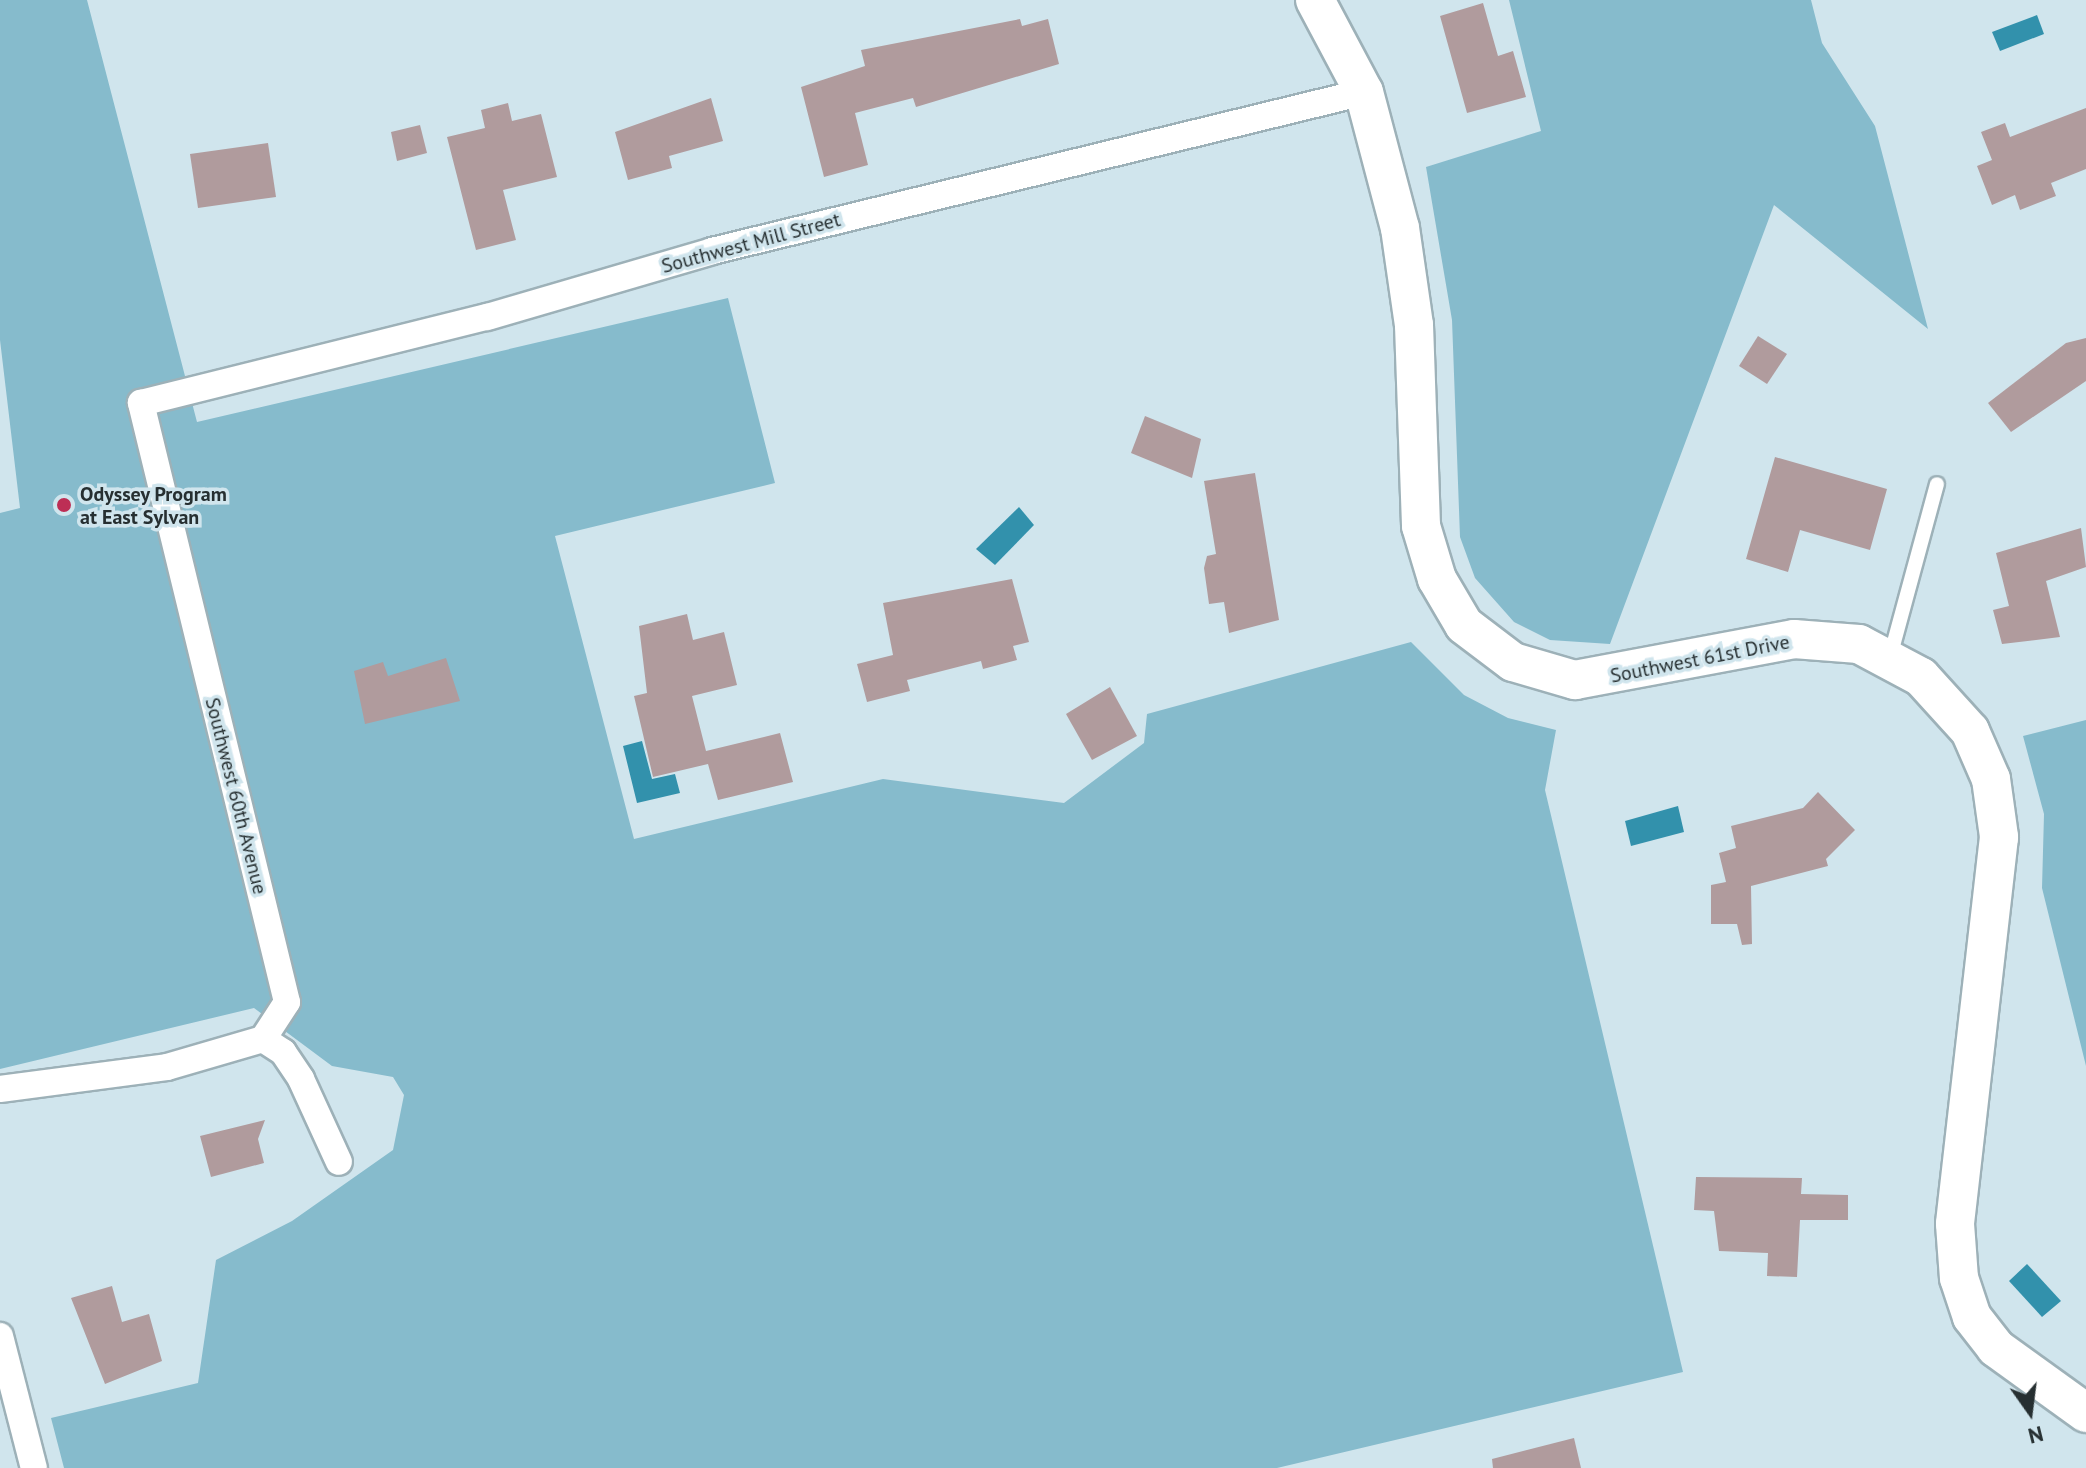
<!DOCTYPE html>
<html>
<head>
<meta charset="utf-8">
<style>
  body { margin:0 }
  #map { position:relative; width:2086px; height:1468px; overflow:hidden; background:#d0e5ed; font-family:"PT Sans",sans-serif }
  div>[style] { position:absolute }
  .green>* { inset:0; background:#86bbcc }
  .water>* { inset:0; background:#3291ac }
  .building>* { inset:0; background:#b09b9d }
  .roads { filter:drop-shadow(2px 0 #9db1b8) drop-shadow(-2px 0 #9db1b8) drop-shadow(0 2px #9db1b8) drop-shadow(0 -2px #9db1b8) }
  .lane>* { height:14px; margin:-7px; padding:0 7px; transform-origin:7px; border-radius:7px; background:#fff }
  .street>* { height:26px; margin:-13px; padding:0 13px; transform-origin:13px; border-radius:13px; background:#fff }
  .secondary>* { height:38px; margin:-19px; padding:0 19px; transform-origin:19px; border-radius:19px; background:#fff }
  .dots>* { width:22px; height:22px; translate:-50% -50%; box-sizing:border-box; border:4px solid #d0e5ed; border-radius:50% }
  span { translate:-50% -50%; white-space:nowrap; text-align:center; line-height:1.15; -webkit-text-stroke:7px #d0e5ed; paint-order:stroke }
  .street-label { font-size:20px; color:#262f31 }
  .poi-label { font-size:20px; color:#262f31; font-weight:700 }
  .left { translate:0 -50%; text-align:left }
  .north { position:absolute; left:1990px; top:1372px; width:80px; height:80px; -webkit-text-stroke:6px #d0e5ed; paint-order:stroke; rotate:166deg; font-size:22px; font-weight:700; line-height:32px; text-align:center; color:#262f31 }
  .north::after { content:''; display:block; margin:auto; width:28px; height:36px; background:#262f31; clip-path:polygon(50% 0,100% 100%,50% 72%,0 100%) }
</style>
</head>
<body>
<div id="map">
  <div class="green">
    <i style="clip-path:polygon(0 0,87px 0,197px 422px,728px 298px,775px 483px,555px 536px,634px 839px,883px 779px,1064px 803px,1144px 743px,1147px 714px,1411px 642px,1464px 695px,1508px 718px,1556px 730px,1545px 790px,1683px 1372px,1277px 1468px,64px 1468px,51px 1418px,198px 1383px,216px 1260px,292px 1221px,393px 1150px,404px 1095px,393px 1077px,332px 1066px,254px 1008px,0 1069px,0 513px,20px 508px,0 340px)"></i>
    <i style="clip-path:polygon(1509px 0,1811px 0,1822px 43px,1875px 126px,1928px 329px,1774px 205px,1610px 644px,1550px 640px,1514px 622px,1475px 578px,1460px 537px,1452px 320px,1426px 167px,1541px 131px)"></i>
    <i style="clip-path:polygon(2086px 720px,2086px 1066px,2042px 888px,2044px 814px,2023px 736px)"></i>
  </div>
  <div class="water">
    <i style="clip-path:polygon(2037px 15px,2044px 34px,2000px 51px,1992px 32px)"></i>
    <i style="clip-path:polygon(1019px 507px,1034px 525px,995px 565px,976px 549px)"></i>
    <i style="clip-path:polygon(642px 741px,652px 779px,675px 774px,680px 793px,637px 803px,623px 746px)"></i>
    <i style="clip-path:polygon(1678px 806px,1684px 832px,1631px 846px,1625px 821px)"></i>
    <i style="clip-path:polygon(2027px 1264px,2061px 1301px,2042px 1317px,2009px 1281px)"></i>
  </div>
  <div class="building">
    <i style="clip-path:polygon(1483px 3px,1498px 56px,1513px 51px,1526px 97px,1467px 113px,1440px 16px)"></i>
    <i style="clip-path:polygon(1020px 19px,1022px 26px,1048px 19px,1059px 64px,916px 107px,913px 98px,855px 113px,868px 165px,824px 177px,801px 87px,865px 66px,861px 50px)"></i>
    <i style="clip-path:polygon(711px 98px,723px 141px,669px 156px,672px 168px,628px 180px,615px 132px)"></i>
    <i style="clip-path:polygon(508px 103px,512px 121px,541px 114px,557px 177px,503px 190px,516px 240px,476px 250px,447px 137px,485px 128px,481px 110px)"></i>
    <i style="clip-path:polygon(2086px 108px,2086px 169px,2051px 183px,2056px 196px,2020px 210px,2015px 195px,1992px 205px,1977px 166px,1992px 160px,1981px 132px,2005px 123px,2010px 137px)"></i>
    <i style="clip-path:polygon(420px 125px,427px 153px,397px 161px,391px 132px)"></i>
    <i style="clip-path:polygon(268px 143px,276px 197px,198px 208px,190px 154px)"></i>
    <i style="clip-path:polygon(1758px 336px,1787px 354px,1767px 384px,1739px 366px)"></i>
    <i style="clip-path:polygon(2086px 338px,2086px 381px,2011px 432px,1988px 403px,2066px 343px)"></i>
    <i style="clip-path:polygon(1145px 416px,1201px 439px,1192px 478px,1131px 453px)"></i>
    <i style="clip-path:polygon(1775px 457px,1887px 489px,1870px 550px,1800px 530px,1788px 572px,1746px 559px)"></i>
    <i style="clip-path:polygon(1255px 473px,1279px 620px,1229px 633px,1224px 602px,1209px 604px,1204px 568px,1207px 556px,1216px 554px,1204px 481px)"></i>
    <i style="clip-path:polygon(2081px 528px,2086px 567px,2046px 581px,2060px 637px,2002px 644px,1993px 610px,2009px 606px,1996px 553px)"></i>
    <i style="clip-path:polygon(1012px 579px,1029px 642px,1013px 646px,1017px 660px,983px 669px,981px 661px,907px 680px,910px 691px,867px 702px,857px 664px,893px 655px,883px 603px)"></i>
    <i style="clip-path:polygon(687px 614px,693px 640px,724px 632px,737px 685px,692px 696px,706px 751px,780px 733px,793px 782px,718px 800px,708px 764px,653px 777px,634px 696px,647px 693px,639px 626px)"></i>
    <i style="clip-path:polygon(446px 658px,460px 701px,365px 724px,354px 671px,383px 662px,388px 676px)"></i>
    <i style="clip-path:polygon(1110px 687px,1137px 736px,1092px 760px,1066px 714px)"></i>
    <i style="clip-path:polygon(1818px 792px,1855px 830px,1826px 859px,1828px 866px,1751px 886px,1752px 944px,1742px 945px,1737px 924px,1711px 924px,1711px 885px,1726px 882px,1719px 853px,1736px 848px,1731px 826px,1803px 808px)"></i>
    <i style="clip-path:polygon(265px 1120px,258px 1139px,264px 1163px,211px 1177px,200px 1136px)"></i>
    <i style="clip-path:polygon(1696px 1177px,1802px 1178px,1801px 1194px,1848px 1195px,1848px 1220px,1800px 1220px,1797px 1277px,1767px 1276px,1768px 1253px,1719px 1251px,1714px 1211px,1694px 1210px)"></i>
    <i style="clip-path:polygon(112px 1286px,122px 1322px,149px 1314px,162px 1361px,105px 1384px,71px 1298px)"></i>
    <i style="clip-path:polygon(1574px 1438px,1581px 1468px,1493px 1468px,1492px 1459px)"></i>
  </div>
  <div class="roads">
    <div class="lane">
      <i style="left:1890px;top:657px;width:179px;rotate:-74.8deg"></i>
    </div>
    <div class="street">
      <i style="left:263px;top:1039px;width:44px;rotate:-57deg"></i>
      <i style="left:287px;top:1002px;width:617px;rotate:-103.7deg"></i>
      <i style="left:141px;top:403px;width:357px;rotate:-14deg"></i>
      <i style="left:487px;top:317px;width:234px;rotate:-16.3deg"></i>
      <i style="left:712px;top:251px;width:671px;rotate:-13.7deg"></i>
      <i style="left:263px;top:1039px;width:24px;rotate:33deg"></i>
      <i style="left:283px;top:1052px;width:32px;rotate:56deg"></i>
      <i style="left:301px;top:1079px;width:91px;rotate:65.4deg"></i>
      <i style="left:0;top:1089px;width:168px;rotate:-7.5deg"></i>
      <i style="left:167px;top:1067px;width:100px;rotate:-16.3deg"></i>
      <i style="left:0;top:1336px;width:136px;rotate:75.6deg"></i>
    </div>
    <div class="secondary">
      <i style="left:1315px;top:0;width:104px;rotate:62deg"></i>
      <i style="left:1364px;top:92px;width:141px;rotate:75.2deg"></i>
      <i style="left:1400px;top:228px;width:98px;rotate:81.8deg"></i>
      <i style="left:1414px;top:325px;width:201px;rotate:88deg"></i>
      <i style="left:1421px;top:526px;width:55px;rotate:73.2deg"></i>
      <i style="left:1437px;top:579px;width:53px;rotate:59.6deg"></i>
      <i style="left:1464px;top:625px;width:61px;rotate:37.1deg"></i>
      <i style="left:1513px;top:662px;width:65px;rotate:16.2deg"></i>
      <i style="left:1575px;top:680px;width:223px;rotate:-10.6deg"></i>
      <i style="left:1794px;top:639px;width:65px;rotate:4.4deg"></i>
      <i style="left:1859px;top:644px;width:70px;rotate:28deg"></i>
      <i style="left:1921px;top:677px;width:73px;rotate:47.8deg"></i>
      <i style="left:1970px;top:731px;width:52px;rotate:66.4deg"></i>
      <i style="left:1991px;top:779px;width:59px;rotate:82.1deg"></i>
      <i style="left:1999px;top:837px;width:389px;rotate:96.5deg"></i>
      <i style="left:1955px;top:1224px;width:54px;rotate:85.8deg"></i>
      <i style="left:1959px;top:1278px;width:41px;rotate:71.6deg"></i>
      <i style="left:1972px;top:1317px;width:39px;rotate:52deg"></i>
      <i style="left:1996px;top:1348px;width:111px;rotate:35.8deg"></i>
    </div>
  </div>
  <div class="dots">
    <i style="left:64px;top:505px;background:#bd2e55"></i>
  </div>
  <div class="street-label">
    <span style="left:751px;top:243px;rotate:-15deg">Southwest Mill Street</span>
    <span style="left:1700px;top:659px;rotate:-11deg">Southwest 61st Drive</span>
    <span style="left:236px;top:796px;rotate:76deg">Southwest 60th Avenue</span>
  </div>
  <div class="poi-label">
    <span class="left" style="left:80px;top:506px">Odyssey Program<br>at East Sylvan</span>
  </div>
  <div class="north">N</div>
</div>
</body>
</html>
